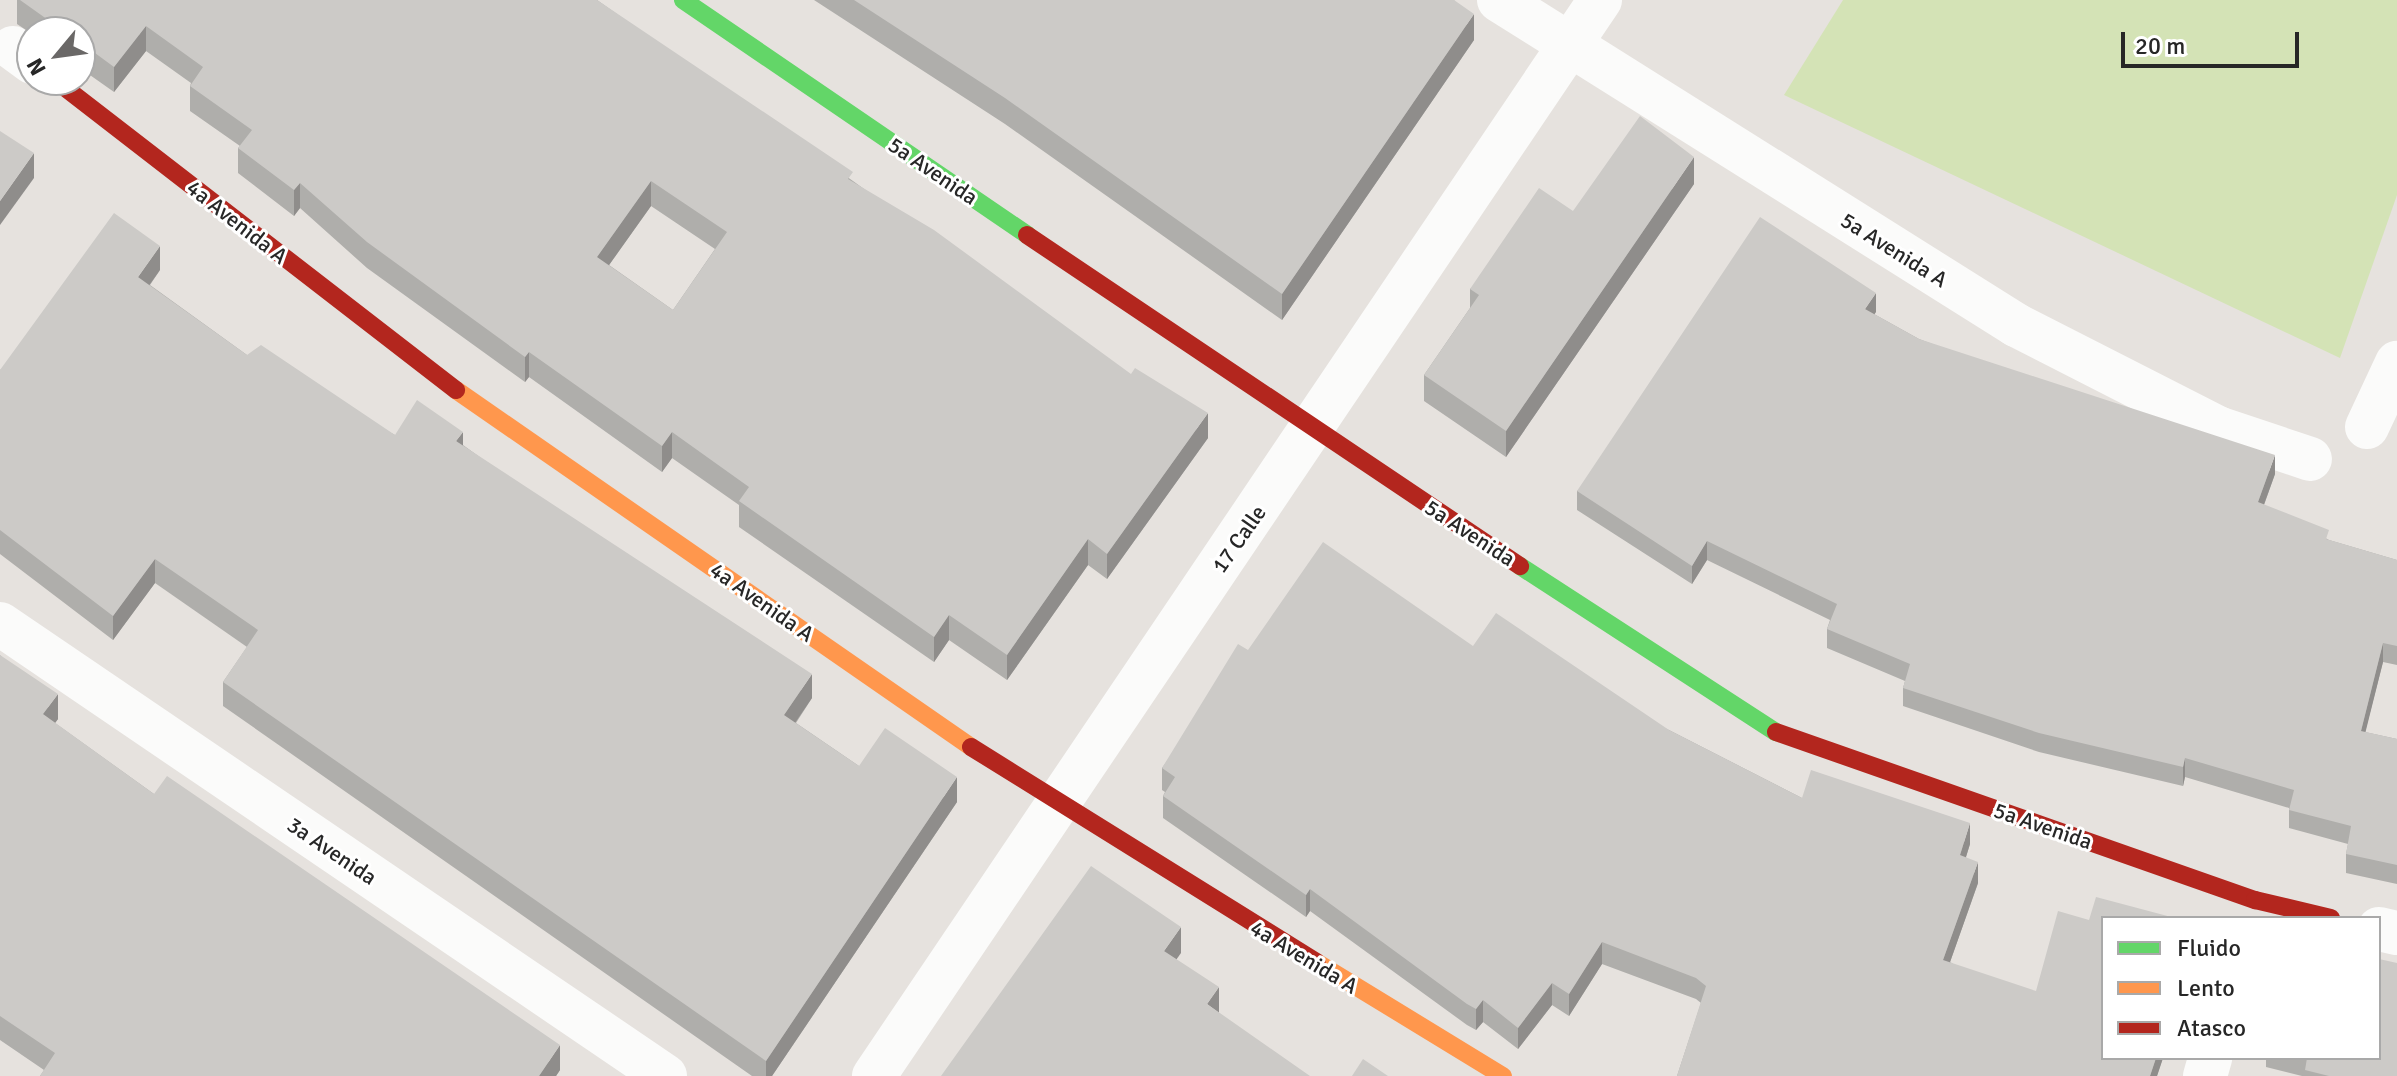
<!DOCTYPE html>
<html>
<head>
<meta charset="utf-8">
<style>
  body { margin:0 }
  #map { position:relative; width:2397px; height:1076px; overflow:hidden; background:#e6e2de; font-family:Signika,sans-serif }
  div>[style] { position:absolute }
  .pitch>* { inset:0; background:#d4e3b6 }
  .street>* { height:44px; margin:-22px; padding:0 22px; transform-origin:22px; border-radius:22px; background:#fbfbfa }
  .fast>* { height:18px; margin:-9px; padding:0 9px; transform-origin:9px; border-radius:9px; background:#63d668 }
  .slow>* { height:18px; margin:-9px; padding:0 9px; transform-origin:9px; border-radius:9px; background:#ff974d }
  .jam>* { height:18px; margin:-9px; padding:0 9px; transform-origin:9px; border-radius:9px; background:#b3261e }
  .wall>* { inset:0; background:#afaeab }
  .shaded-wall>* { inset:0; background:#8f8d8b }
  .building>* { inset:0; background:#cccac7 }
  span { translate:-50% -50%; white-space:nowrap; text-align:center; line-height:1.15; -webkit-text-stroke:6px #fff; paint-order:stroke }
  .street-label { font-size:22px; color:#272727 }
  .legend { position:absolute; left:2101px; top:916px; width:280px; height:144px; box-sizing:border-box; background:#fff; border:2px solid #a9a9a9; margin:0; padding:10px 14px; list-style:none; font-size:24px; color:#272727 }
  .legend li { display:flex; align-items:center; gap:16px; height:40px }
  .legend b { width:40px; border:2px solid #a9a9a9 }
  .north { position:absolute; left:16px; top:16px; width:80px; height:80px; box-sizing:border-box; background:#fff; border:2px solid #a9a9a9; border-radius:50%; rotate:241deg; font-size:22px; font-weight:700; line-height:32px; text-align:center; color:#272727 }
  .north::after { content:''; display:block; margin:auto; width:28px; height:36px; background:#6a6867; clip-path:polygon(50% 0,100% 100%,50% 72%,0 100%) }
  .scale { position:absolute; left:2121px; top:32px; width:178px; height:36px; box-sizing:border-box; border:4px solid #272727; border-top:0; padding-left:10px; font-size:24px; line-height:28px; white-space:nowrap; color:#272727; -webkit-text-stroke:6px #fff; paint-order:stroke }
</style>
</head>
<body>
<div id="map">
  <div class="pitch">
    <i style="clip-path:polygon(1843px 0,2397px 0,2397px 195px,2340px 358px,1784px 95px)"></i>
  </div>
  <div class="street">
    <i style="left:1499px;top:0;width:611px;rotate:32.15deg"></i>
    <i style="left:2016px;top:325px;width:227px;rotate:27deg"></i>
    <i style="left:2218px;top:428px;width:97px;rotate:18.6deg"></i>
    <i style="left:13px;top:48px;width:24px;rotate:36deg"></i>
    <i style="left:2367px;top:427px;width:71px;rotate:-64.9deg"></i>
    <i style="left:0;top:624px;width:804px;rotate:34.2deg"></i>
    <i style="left:2379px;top:929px;width:18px;rotate:13deg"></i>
    <i style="left:874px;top:1076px;width:1298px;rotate:-55.99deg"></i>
    <i style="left:2205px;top:1076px;width:19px;rotate:-74deg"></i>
  </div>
  <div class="fast">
    <i style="left:683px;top:0;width:417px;rotate:34.3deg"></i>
    <i style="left:1520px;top:566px;width:305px;rotate:33deg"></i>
  </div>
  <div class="slow">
    <i style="left:456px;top:390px;width:627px;rotate:34.73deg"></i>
    <i style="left:1316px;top:962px;width:219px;rotate:31.4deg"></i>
  </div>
  <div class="jam">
    <i style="left:55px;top:80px;width:507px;rotate:37.71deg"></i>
    <i style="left:1027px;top:235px;width:594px;rotate:33.88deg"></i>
    <i style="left:1776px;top:732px;width:508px;rotate:19.33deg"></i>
    <i style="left:2255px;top:900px;width:78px;rotate:13.3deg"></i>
    <i style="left:971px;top:747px;width:407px;rotate:31.9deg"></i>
  </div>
  <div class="wall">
    <i style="clip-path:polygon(evenodd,17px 0,597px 0,853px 181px,1208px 438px,1107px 579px,1088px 565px,1007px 680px,949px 640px,934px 662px,739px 527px,739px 505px,672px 458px,662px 472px,529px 377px,525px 382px,367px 268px,300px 208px,294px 216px,238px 173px,238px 148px,240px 146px,190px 111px,190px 86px,191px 83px,146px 51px,114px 92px,80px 68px,80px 32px,32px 32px,32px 34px,17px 24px,17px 0,651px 206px,715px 249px,673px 310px,609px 265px,651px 206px)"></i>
    <i style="clip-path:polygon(814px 0,1454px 0,1474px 40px,1282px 320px,1005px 124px)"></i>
    <i style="clip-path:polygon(1694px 184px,1506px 457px,1424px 401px,1424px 375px,1470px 308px,1470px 289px,1573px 211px)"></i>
    <i style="clip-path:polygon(160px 270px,150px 285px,247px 355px,395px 435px,463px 445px,812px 698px,796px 723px,859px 766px,957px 802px,772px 1076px,752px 1076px,223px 706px,223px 682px,247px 647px,155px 583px,113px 640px,0 554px,0 370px)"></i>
    <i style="clip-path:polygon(1876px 312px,1874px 314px,1919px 339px,2275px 474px,2264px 505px,2329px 540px,2397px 560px,2397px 665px,2383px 662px,2365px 732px,2397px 739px,2397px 884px,2346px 873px,2346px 854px,2348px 844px,2289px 828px,2289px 808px,2185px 777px,2183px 786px,2039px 752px,1903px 706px,1903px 688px,1905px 681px,1827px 648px,1827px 629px,1830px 620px,1707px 560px,1692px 584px,1577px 510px,1577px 491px)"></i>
    <i style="clip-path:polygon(1473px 646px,1669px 730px,1802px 798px,1970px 844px,1966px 857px,1978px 883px,1950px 962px,2103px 1058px,2163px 1058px,2157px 1076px,1677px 1076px,1701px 1003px,1696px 999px,1602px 964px,1569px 1016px,1552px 1005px,1518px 1049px,1483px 1022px,1476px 1030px,1467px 1025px,1310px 911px,1306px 917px,1163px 818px,1163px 796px,1165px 792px,1162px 790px,1162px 768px,1248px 650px)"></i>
    <i style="clip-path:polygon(0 655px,58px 719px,55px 723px,154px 794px,560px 1070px,556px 1076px,40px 1076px,44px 1070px,0 1040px)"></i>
    <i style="clip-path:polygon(2266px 1058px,2379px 1058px,2397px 1076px,2302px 1076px,2266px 1067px)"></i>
  </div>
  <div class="shaded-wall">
    <i style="clip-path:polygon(1474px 14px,1474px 40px,1282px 320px,1282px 294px)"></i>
    <i style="clip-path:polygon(146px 26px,146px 51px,114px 92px,114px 67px)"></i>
    <i style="clip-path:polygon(34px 153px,34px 178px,0 225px,0 201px)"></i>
    <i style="clip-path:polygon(1694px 157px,1694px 184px,1506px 457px,1506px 431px)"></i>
    <i style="clip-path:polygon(651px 181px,651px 206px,597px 282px,597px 257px)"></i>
    <i style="clip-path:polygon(300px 183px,300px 208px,294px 216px,294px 190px)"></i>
    <i style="clip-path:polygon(160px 246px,160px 270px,138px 301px,138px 277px)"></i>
    <i style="clip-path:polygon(1876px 293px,1876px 312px,1865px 328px,1865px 309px)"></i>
    <i style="clip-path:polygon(529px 352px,529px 377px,525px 382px,525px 357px)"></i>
    <i style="clip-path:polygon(1208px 413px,1208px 438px,1107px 579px,1107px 554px)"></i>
    <i style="clip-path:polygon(463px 432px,463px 456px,456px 441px)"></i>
    <i style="clip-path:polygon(672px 432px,672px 458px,662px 472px,662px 446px)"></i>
    <i style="clip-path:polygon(2275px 455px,2275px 474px,2258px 521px,2258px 502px)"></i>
    <i style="clip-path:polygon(1088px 539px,1088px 565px,1007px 680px,1007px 655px)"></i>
    <i style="clip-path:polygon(1707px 541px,1707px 560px,1692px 584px,1692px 566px)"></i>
    <i style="clip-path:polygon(155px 559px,155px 583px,113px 640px,113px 616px)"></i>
    <i style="clip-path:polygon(949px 615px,949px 640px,934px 662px,934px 637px)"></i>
    <i style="clip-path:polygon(2383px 643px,2383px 662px,2361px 750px,2361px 731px)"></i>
    <i style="clip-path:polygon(812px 674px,812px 698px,784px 739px,784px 715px)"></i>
    <i style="clip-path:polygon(58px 694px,58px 719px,43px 739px,43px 714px)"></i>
    <i style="clip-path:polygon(2185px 758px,2185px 777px,2183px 786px,2183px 767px)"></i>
    <i style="clip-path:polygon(957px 777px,957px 802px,772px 1076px,766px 1076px,766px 1061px)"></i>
    <i style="clip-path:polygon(1970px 823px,1970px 844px,1960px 876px,1960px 855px)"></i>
    <i style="clip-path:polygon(1978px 862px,1978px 883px,1943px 982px,1943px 960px)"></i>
    <i style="clip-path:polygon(1310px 889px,1310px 911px,1306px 917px,1306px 895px)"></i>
    <i style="clip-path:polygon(1181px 927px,1181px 953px,1164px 977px,1164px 951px)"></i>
    <i style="clip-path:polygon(1602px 942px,1602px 964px,1569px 1016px,1569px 994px)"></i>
    <i style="clip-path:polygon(1552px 983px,1552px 1005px,1518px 1049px,1518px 1028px)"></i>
    <i style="clip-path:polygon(1219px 987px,1219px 1013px,1207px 1004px)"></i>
    <i style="clip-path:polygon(1483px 1000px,1483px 1022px,1476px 1030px,1476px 1009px)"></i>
    <i style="clip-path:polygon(560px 1045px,560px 1070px,556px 1076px,539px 1076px)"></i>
    <i style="clip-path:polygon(2156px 1058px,2163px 1058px,2157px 1076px,2150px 1076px)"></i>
  </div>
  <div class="building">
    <i style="clip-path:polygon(evenodd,20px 0,597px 0,853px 172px,848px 179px,934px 230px,1131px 374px,1135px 368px,1208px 413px,1107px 554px,1088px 539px,1007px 655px,949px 615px,934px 637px,739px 501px,749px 487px,672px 432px,662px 446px,529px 352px,525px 357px,367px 242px,300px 183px,294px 190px,238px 148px,252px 130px,190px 86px,203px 67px,146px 26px,114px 67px,80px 42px,80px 32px,65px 32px,20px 0,651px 181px,727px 232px,673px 310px,597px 257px,651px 181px)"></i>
    <i style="clip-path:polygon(854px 0,1454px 0,1474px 14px,1282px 294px,1005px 98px)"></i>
    <i style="clip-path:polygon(1640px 116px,1694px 157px,1506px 431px,1424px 375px,1479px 295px,1470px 289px,1539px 188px,1573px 211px)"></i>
    <i style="clip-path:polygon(0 131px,34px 153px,0 201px)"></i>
    <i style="clip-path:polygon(114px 213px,160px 246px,138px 277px,247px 355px,261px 345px,395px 435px,417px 400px,463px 432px,456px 441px,812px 674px,784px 715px,859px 766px,885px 728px,957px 777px,766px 1061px,223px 682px,258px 630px,155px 559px,113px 616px,0 530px,0 370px)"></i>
    <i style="clip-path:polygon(1760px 217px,1876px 293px,1865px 309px,1919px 339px,2275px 455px,2258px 502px,2329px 530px,2326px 539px,2397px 560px,2397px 646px,2383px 643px,2361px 731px,2397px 739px,2397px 865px,2346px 854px,2351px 826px,2289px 810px,2294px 790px,2185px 758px,2183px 767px,2039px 733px,1903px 688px,1910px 664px,1827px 629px,1837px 604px,1707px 541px,1692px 566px,1577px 491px)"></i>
    <i style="clip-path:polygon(1323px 542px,1473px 646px,1496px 613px,1669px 730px,1802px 798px,1811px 770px,1970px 823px,1960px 855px,1978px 862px,1943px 960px,2036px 991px,2058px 911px,2089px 920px,2096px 897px,2175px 918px,2103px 918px,2103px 1058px,2156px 1058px,2150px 1076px,1677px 1076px,1706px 986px,1696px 978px,1602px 942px,1569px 994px,1552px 983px,1518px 1028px,1483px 1000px,1476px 1009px,1467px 1004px,1310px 889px,1306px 895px,1163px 796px,1175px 777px,1162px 768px,1238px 644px,1248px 650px)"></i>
    <i style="clip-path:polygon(0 655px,58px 694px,43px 714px,154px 794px,167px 776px,560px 1045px,539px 1076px,40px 1076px,55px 1053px,0 1016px)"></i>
    <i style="clip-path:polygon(1091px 866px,1181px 927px,1164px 951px,1219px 987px,1207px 1004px,1310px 1076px,941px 1076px)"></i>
    <i style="clip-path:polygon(2379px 959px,2397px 963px,2397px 1076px,2329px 1076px,2305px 1070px,2307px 1058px,2379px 1058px)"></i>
    <i style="clip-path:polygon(1363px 1059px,1388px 1076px,1352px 1076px)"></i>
  </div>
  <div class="street-label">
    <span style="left:933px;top:171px;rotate:34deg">5a Avenida</span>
    <span style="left:237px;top:222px;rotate:38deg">4a Avenida A</span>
    <span style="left:1894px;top:250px;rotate:32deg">5a Avenida A</span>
    <span style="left:1470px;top:533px;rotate:33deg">5a Avenida</span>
    <span style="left:1239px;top:539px;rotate:-55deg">17 Calle</span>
    <span style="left:762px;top:602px;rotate:35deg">4a Avenida A</span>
    <span style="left:2043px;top:826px;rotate:19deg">5a Avenida</span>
    <span style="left:332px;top:851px;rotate:34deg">3a Avenida</span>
    <span style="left:1304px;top:957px;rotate:31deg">4a Avenida A</span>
  </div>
  <ul class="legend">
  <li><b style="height:10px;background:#63d668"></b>Fluido</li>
  <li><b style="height:10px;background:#ff974d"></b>Lento</li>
  <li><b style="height:10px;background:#b3261e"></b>Atasco</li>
  </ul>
  <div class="north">N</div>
  <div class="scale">20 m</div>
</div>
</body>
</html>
